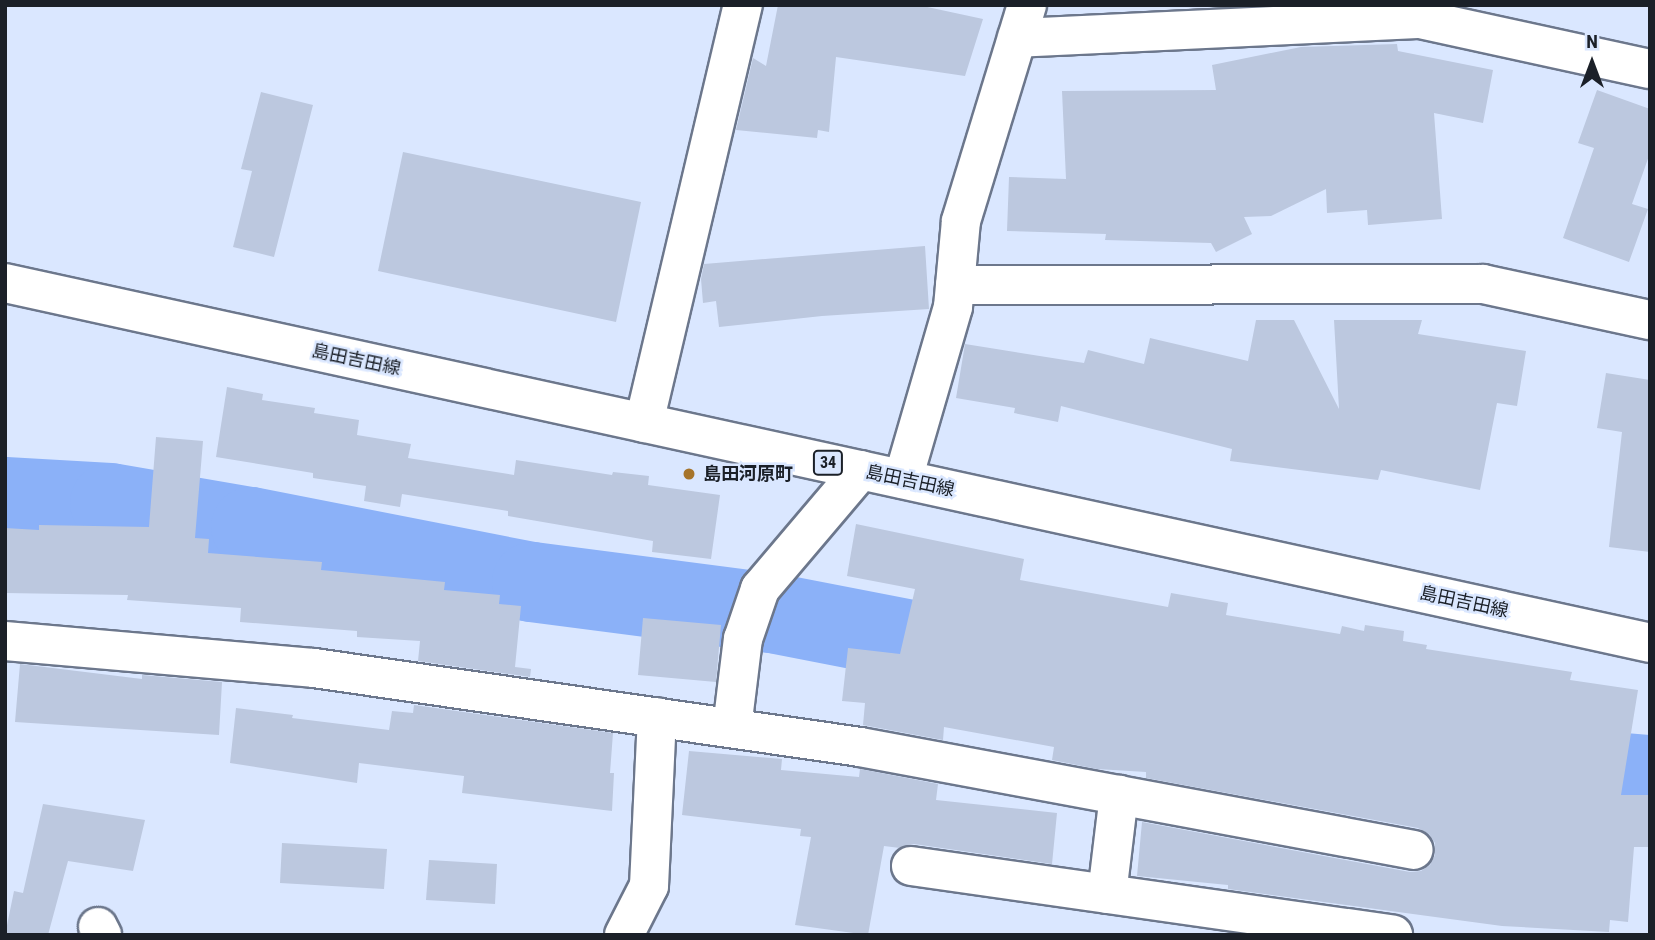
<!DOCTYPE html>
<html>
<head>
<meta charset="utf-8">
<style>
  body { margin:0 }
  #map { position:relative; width:1655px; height:940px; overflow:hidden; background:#dae7ff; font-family:"Roboto Condensed","Noto Sans JP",sans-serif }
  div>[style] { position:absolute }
  .river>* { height:80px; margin:-40px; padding:0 40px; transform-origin:40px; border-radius:40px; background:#8bb1f8 }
  .building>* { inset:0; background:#bcc8df }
  .roads { filter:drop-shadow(2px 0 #6c778c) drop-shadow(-2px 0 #6c778c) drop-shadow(0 2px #6c778c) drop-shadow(0 -2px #6c778c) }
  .minor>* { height:38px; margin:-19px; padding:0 19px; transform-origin:19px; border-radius:19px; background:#fff }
  .primary>* { height:38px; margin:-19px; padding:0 19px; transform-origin:19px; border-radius:19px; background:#fff }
  .dots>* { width:19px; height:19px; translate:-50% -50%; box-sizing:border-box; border:4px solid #dae7ff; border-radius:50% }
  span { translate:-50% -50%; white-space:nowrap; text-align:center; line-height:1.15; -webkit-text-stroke:5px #dae7ff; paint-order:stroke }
  .shield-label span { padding:2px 5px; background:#dae7ff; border:2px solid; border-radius:5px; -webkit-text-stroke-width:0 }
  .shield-label { font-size:16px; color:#1b2028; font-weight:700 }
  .street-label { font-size:18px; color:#1b2028 }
  .poi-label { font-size:18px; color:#1b2028; font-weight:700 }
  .left { translate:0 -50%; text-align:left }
  .frame { position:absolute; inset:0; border:7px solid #1b2028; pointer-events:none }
  .north { position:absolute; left:1557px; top:28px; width:70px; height:70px; -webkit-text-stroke:5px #dae7ff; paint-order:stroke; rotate:0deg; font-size:19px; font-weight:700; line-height:28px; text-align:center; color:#1b2028 }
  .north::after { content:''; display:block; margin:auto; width:24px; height:32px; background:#1b2028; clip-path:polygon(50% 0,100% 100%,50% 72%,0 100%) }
</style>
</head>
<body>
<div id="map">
  <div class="river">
    <i style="left:5px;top:497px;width:105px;rotate:3.3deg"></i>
    <i style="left:110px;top:503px;width:143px;rotate:9.7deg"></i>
    <i style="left:251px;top:527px;width:286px;rotate:11.1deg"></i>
    <i style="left:532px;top:582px;width:242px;rotate:7.4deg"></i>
    <i style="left:772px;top:613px;width:247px;rotate:11deg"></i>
    <i style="left:1515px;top:764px;width:135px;rotate:4.7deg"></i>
  </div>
  <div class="building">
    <i style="clip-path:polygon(778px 5px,918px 5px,983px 19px,965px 76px,836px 57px,829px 132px,818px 130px,817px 138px,736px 130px,753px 58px,766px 66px)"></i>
    <i style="clip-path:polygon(1397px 44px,1398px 51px,1493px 70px,1483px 123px,1434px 113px,1442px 219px,1368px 225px,1367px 210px,1327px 213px,1326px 189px,1271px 216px,1244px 217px,1252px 234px,1216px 252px,1211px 243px,1105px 240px,1106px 234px,1007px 231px,1009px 177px,1066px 179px,1062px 91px,1216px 90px,1212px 65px,1301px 47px)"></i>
    <i style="clip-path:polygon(1597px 90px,1650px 109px,1650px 153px,1632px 204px,1648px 209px,1629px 262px,1563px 238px,1594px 148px,1578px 143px)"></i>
    <i style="clip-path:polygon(261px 92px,313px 105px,274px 257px,233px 247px,252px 171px,241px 169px)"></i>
    <i style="clip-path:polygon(403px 152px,641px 202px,616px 322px,378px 271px)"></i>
    <i style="clip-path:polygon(925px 246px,929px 309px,822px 316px,719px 327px,716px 301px,703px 303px,701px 279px,704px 264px)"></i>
    <i style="clip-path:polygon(1256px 320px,1294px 320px,1339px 409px,1334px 320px,1422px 320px,1418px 334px,1526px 351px,1517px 406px,1497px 403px,1480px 490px,1381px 470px,1378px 480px,1230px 461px,1232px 449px,1061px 406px,1058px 422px,1014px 413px,1015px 408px,956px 398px,965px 344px,1084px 363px,1088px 350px,1144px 364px,1150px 338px,1248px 361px)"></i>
    <i style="clip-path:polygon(1606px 373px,1650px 380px,1650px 552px,1609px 547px,1622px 432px,1597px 428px)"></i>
    <i style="clip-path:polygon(227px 387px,263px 394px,262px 400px,315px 408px,314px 413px,359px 420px,357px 435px,411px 444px,408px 458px,514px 475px,516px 460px,612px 475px,613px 472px,649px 476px,648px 485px,720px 495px,711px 559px,652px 552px,653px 541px,508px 516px,508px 511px,402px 494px,400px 507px,364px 501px,366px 486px,313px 478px,313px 473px,216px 457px)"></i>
    <i style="clip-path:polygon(156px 437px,203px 441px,195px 538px,209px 539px,208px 553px,322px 562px,321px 570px,445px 582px,444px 590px,500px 595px,499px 604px,521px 606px,515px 667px,531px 669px,530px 677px,418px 661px,420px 641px,357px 637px,357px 631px,240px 622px,241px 608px,127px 600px,128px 595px,5px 593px,5px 528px,39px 530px,39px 525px,149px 527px)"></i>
    <i style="clip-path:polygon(856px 524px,1024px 559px,1020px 580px,1168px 607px,1171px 593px,1228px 603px,1226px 615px,1340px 634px,1342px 626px,1364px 631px,1365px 625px,1404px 631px,1403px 641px,1427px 645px,1426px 649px,1572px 672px,1570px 680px,1638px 690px,1621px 795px,1650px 795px,1650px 847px,1634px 847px,1628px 922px,1610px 920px,1609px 932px,1502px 926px,1228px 889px,1228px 885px,1137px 876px,1142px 822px,1410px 872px,1421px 871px,1430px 865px,1435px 855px,1435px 843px,1429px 834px,1418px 828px,1146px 778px,1146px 772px,1097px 769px,1052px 760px,1054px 747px,944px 727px,943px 740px,863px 725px,865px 703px,842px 701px,848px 648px,900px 654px,915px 589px,847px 576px)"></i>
    <i style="clip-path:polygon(643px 618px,721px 625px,716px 682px,638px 675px)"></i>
    <i style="clip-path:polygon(20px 664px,142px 679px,142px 675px,222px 682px,219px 735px,15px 722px)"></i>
    <i style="clip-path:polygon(414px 705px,613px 733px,610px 773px,614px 773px,612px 811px,462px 793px,464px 776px,359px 763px,357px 783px,230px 763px,236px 708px,293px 715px,292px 718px,389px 730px,392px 711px,413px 713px)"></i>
    <i style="clip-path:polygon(689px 751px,782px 759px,781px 770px,859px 777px,860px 769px,938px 784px,936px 800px,1057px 813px,1052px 864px,914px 844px,900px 848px,884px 846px,868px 935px,795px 925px,811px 837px,800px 836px,801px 829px,682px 815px)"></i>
    <i style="clip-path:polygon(43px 804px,145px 820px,133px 871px,68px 861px,48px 935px,5px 935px,14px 891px,23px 893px)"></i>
    <i style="clip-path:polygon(282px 843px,387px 849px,384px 889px,280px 883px)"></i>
    <i style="clip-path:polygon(429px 860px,497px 864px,495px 904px,426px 900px)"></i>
  </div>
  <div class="roads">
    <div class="minor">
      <i style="left:1017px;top:38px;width:403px;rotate:-2.7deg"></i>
      <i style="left:1420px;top:19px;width:235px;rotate:12.3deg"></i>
      <i style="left:955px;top:285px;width:528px;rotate:-0.11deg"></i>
      <i style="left:1483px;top:284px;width:171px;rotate:12.2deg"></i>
      <i style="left:644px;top:423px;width:430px;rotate:-76.7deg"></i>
      <i style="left:903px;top:479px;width:179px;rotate:-73.8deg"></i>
      <i style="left:953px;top:307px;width:86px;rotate:-84.7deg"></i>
      <i style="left:961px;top:221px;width:226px;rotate:-73deg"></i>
      <i style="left:5px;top:641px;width:310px;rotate:5deg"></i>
      <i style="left:314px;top:668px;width:552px;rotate:8.23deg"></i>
      <i style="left:860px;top:747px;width:563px;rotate:10.53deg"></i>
      <i style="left:732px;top:728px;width:90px;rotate:-83deg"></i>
      <i style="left:743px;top:639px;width:53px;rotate:-71.2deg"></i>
      <i style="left:760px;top:589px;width:156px;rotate:-49.7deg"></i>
      <i style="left:911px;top:866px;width:487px;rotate:8.1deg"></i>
      <i style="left:1107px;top:894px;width:100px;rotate:-83.1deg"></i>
      <i style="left:98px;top:927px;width:9px;rotate:63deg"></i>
      <i style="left:624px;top:935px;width:55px;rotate:-63deg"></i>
      <i style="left:649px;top:886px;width:169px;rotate:-87.3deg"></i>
    </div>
    <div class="primary">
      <i style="left:5px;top:283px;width:1684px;rotate:12.34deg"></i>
    </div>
  </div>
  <div class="dots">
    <i style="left:689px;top:474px;background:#a6742b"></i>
  </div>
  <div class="shield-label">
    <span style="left:828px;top:463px">34</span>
  </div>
  <div class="street-label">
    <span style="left:356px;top:360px;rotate:12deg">島田吉田線</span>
    <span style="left:910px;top:481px;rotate:12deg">島田吉田線</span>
    <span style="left:1464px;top:602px;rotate:12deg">島田吉田線</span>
  </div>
  <div class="poi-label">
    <span class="left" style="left:703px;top:474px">島田河原町</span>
  </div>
  <div class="frame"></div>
  <div class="north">N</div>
</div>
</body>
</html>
